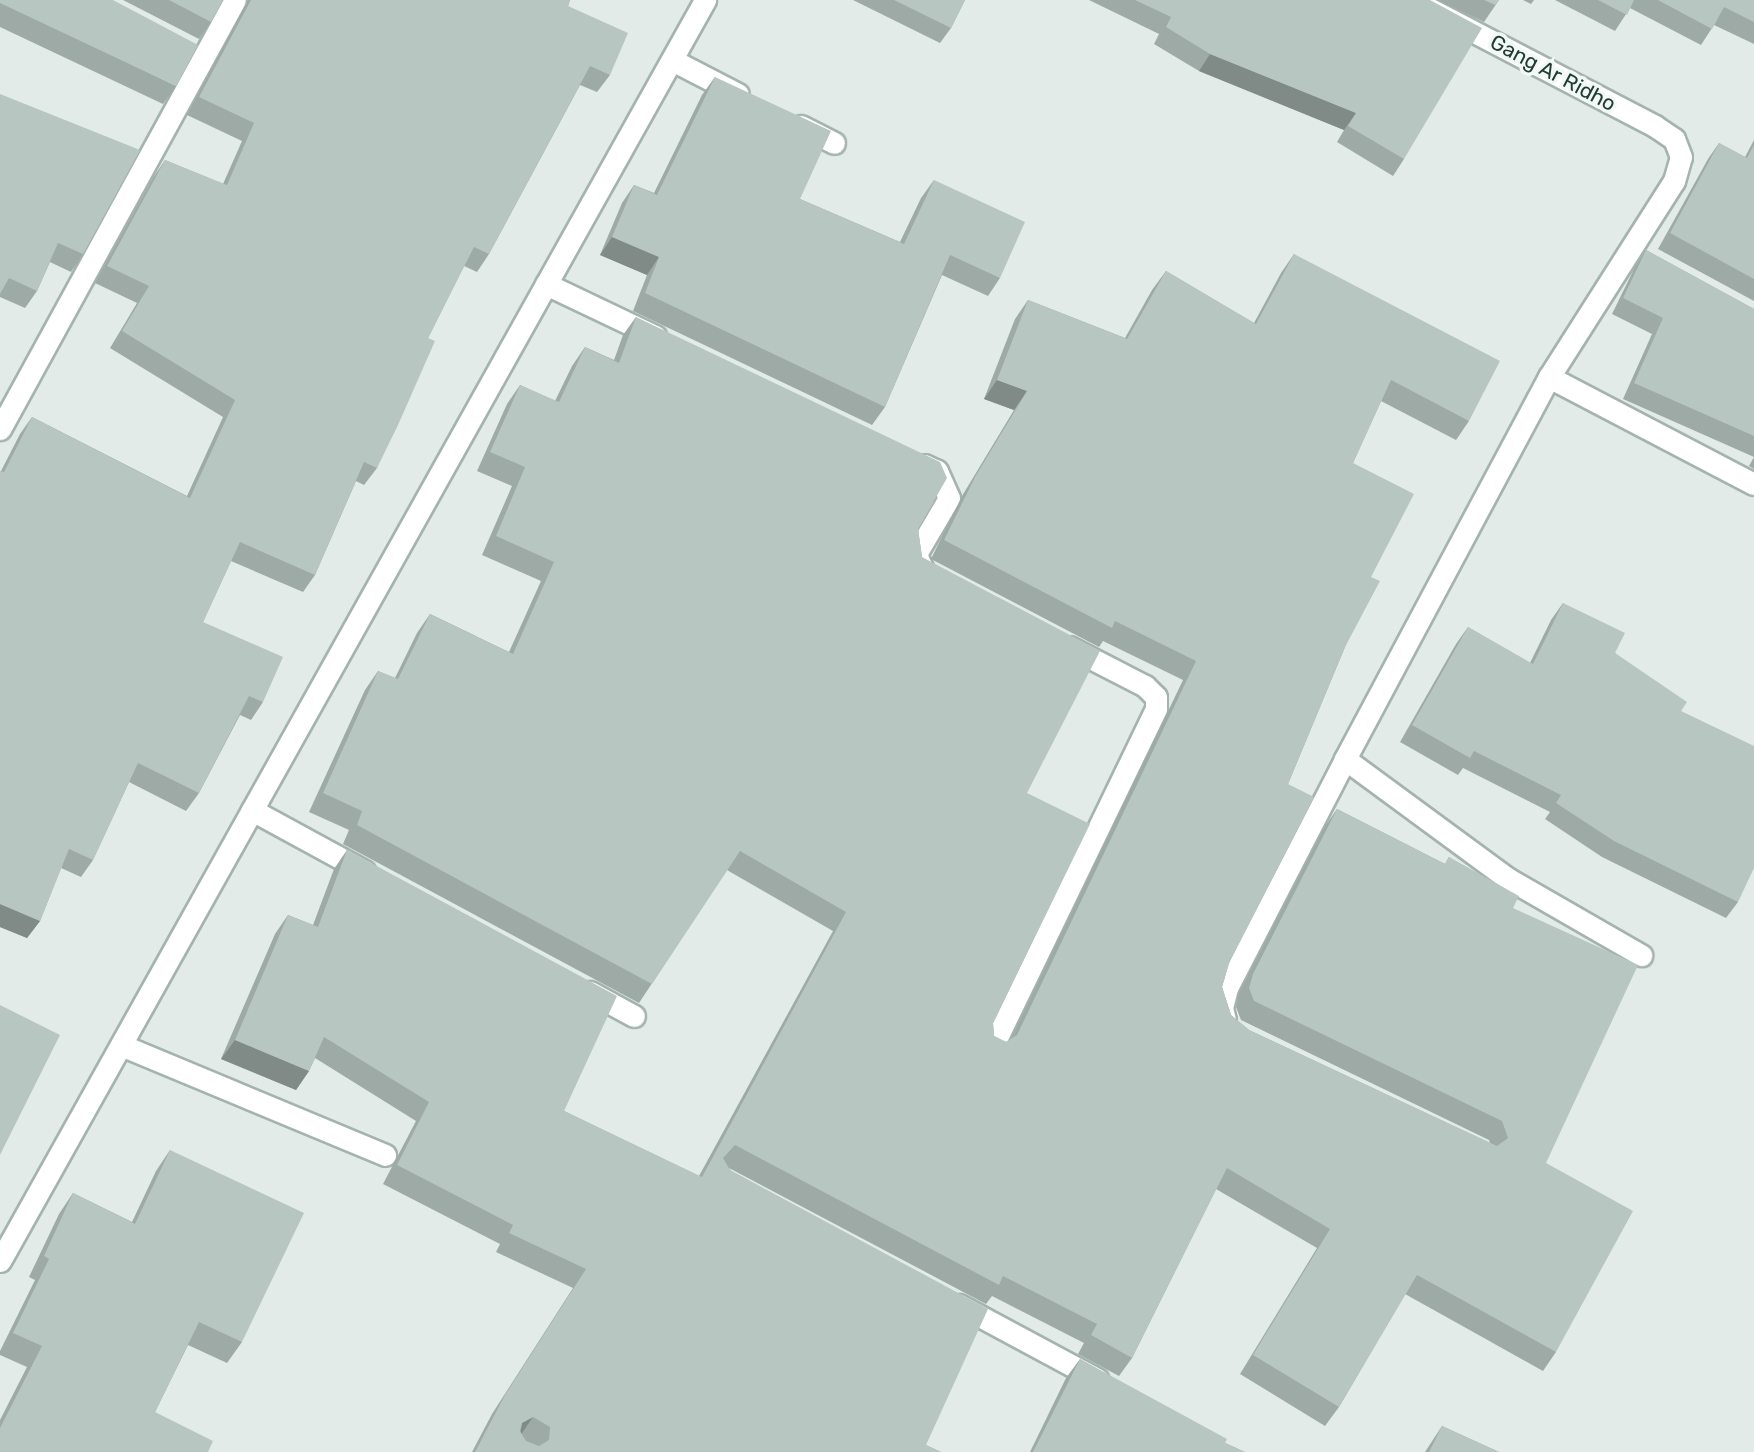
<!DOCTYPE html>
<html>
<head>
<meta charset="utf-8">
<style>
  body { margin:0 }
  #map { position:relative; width:1754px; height:1452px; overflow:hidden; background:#e2ebe8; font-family:Rubik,sans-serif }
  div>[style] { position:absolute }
  .roads { filter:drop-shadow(2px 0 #a5b3af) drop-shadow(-2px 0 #a5b3af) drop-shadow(0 2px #a5b3af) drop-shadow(0 -2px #a5b3af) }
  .minor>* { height:21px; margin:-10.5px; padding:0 10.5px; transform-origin:10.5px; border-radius:10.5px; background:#fff }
  .wall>* { inset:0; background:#9daaa6 }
  .shaded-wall>* { inset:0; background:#808b87 }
  .building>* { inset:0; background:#b7c6c1 }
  span { translate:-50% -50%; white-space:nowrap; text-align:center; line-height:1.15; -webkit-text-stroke:7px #f2f8f5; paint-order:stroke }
  .street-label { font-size:21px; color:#223c36 }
</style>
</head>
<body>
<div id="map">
  <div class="roads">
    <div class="minor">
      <i style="left:672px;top:60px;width:74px;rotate:27.3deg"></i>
      <i style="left:801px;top:126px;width:37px;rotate:27deg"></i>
      <i style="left:546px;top:284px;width:121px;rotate:25.5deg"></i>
      <i style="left:1549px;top:377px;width:231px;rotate:27.6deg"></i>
      <i style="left:0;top:429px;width:489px;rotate:-61.3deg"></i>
      <i style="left:923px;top:570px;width:17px;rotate:-114deg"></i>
      <i style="left:916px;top:554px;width:65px;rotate:-59.5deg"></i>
      <i style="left:949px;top:498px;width:30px;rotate:-114deg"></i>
      <i style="left:937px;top:471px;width:14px;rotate:-155deg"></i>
      <i style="left:1345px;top:759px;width:201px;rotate:36.3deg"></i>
      <i style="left:1507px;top:878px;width:155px;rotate:29.9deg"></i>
      <i style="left:252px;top:810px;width:128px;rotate:28.6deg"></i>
      <i style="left:590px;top:992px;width:50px;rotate:28.6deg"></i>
      <i style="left:1225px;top:1020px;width:12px;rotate:-104deg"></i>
      <i style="left:1222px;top:1008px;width:21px;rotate:-76deg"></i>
      <i style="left:1227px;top:988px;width:258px;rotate:-62.7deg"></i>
      <i style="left:1345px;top:759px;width:433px;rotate:-61.9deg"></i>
      <i style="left:1549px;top:377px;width:232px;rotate:-57.5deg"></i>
      <i style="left:1674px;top:181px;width:25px;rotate:-74deg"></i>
      <i style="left:1681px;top:157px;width:19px;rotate:-111deg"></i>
      <i style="left:1674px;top:139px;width:23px;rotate:-146deg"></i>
      <i style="left:1655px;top:126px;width:273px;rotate:-152.5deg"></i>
      <i style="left:121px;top:1045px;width:286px;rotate:22.6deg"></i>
      <i style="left:992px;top:1048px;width:377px;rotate:-64.2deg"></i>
      <i style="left:1156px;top:708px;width:11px;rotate:-90deg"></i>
      <i style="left:1156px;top:697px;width:16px;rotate:-135deg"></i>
      <i style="left:1145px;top:686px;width:85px;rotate:-152.8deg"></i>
      <i style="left:0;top:1261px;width:1445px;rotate:-60.79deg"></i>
      <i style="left:959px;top:1305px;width:157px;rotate:28.2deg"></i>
    </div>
  </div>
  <div class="wall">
    <i style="clip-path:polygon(0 0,176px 86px,163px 104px,0 27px)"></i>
    <i style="clip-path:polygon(123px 0,223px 0,211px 22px,199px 39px)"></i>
    <i style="clip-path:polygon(248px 0,570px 0,568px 6px,610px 75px,597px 92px,580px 85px,489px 254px,477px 272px,464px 266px,428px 338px,377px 468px,364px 485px,356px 481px,315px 575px,303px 592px,231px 561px,203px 622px,263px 702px,251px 720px,240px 715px,199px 793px,186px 811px,129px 782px,93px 860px,81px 877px,61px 868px,40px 921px,27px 938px,0 927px,0 471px,1px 471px,20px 434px,32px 417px,187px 496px,223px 417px,110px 348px,137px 303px,95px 283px,153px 178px,165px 160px,223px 184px,242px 141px,187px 115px)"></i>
    <i style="clip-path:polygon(853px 0,965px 0,951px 28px,940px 43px)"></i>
    <i style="clip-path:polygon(1089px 0,1430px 0,1404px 159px,1393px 176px,1337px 142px,1344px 130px,1199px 71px,1154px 44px,1159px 34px)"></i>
    <i style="clip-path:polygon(1438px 0,1499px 0,1484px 22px)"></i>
    <i style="clip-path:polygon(1523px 0,1534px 0,1531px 4px)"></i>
    <i style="clip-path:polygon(1555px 0,1754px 0,1754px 44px,1714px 25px,1701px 45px,1630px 8px,1615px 31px)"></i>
    <i style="clip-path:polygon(715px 77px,800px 199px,900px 242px,921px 198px,934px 180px,1000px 278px,988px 296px,942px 275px,885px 407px,872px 425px,633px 311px,647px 275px,600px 255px,622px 203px,634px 185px,654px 193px,702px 95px)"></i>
    <i style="clip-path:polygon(0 94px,83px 254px,71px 272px,50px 262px,37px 291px,25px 308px,0 297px)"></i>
    <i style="clip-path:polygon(1754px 140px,1754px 301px,1658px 249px,1708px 159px,1719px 143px,1745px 157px)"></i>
    <i style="clip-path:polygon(1646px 250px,1754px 309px,1754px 469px,1749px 466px,1754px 457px,1623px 399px,1652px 334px,1612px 314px,1635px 267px)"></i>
    <i style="clip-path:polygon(1294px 254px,1469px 421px,1456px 440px,1381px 401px,1353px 463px,1371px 577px,1345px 647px,1288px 784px,1229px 963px,1222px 987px,1231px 1015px,1249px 1030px,1490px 1143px,1489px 1140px,1241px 1020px,1236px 1007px,1239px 993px,1324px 828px,1337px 809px,1445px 864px,1449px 857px,1513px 908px,1546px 1163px,1556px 1352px,1543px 1371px,1405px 1294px,1339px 1407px,1325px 1426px,1240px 1374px,1317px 1248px,1216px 1189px,1132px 1358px,1119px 1376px,1078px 1354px,1084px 1343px,992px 1296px,986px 1304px,729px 1168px,926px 1445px,941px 1452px,472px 1452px,492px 1414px,573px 1288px,496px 1252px,500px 1244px,383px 1184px,416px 1121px,315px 1058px,309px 1071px,296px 1090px,221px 1059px,275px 934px,288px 915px,313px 925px,334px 869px,347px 850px,564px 1111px,699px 1176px,833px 931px,727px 870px,639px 1003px,343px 844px,349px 830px,309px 812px,365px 690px,378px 671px,395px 678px,417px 633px,430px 614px,509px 652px,541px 581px,482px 555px,512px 486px,477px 471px,507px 404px,520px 385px,555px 401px,572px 366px,585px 347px,614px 360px,623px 335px,636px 317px,918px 529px,922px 557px,1027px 793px,993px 1023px,994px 1036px,1006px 1042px,1011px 1039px,1183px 680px,1103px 641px,1099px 647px,931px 559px,962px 496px,1014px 410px,984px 399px,1015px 319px,1028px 300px,1125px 338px,1152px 290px,1166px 271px,1254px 323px,1281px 273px)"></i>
    <i style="clip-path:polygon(1563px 603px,1615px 653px,1681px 711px,1738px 902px,1726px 918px,1602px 857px,1545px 819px,1550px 812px,1463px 768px,1458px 775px,1400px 742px,1456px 644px,1468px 627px,1530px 663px,1551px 620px)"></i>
    <i style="clip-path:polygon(170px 1150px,242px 1342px,227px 1363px,188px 1345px,155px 1412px,0 1452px,0 1420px,27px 1367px,0 1355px,0 1351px,35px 1280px,29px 1277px,59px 1214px,73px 1193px,132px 1222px,156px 1171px)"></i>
    <i style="clip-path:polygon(1080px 1359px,1225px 1443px,1245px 1452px,1030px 1452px,1066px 1378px)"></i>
    <i style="clip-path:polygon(1442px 1426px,1499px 1452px,1425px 1452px)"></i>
  </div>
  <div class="shaded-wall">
    <i style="clip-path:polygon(1210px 54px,1356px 113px,1344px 130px,1199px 71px)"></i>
    <i style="clip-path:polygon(612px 237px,659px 257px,647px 275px,600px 255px)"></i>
    <i style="clip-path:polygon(997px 380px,1027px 391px,1014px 410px,984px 399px)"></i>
    <i style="clip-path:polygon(0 904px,40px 921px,27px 938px,0 927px)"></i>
    <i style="clip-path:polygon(235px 1040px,309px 1071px,296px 1090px,221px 1059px)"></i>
    <i style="clip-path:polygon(533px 1417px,520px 1436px,522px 1423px)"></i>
  </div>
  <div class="building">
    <i style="clip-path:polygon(0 0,113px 0,198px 45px,176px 86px,0 3px)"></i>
    <i style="clip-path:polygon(169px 0,223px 0,211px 22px)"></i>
    <i style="clip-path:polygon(251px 0,570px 0,568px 6px,628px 33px,610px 75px,590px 66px,489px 254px,474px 247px,428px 338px,435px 341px,398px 425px,377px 468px,364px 462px,315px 575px,240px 542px,203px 622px,283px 657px,263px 702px,249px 696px,199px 793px,138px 763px,93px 860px,69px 849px,40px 921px,0 904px,0 471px,4px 472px,32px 417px,190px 498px,235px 400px,122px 331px,149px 286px,107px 266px,165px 160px,227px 185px,254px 123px,199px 97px)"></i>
    <i style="clip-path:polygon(894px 0,965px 0,951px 28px)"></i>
    <i style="clip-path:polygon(1135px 0,1430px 0,1482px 28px,1404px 159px,1348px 126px,1356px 113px,1210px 54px,1166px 27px,1171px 17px)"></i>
    <i style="clip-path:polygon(1484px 0,1499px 0,1495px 5px)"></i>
    <i style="clip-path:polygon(1598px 0,1634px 0,1627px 15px)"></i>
    <i style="clip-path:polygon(1658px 0,1754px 0,1754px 22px,1724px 7px,1712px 29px)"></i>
    <i style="clip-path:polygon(715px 77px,831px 131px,800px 199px,904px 244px,934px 180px,1025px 222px,1000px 278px,950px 255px,885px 407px,645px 293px,659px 257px,612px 237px,634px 185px,657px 195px)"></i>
    <i style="clip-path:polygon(0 94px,140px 150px,83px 254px,58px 243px,37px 291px,9px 278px,0 294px)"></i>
    <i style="clip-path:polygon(1719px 143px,1747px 158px,1754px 145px,1754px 279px,1670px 233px)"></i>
    <i style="clip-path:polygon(1646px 250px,1754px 309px,1754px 436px,1634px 383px,1663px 318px,1623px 298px)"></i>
    <i style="clip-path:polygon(evenodd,1294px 254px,1500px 361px,1469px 421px,1391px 380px,1353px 463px,1414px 494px,1371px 577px,1380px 581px,1345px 647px,1288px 784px,1314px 797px,1229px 963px,1222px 987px,1231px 1015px,1249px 1030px,1497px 1146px,1508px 1138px,1502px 1121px,1254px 1001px,1249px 988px,1253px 974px,1337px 809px,1445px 864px,1449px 857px,1519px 896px,1513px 908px,1638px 965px,1546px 1163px,1633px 1211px,1556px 1352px,1417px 1275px,1339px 1407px,1253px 1355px,1330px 1229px,1227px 1168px,1132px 1358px,1091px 1335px,1097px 1324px,1003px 1276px,999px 1285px,735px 1145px,723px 1158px,730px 1170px,988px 1309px,926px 1445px,941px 1452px,475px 1452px,505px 1395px,586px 1269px,509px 1233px,513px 1225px,397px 1165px,429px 1102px,324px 1037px,309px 1071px,235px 1040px,288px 915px,318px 927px,347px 850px,617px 996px,564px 1111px,702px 1177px,846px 912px,740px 851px,652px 984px,357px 825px,362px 811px,323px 793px,378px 671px,398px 679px,430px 614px,513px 654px,554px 562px,496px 536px,525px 467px,490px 452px,520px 385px,559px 402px,585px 347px,619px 363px,636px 317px,940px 462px,947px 478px,918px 529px,922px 557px,1100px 651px,1027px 793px,1090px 824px,993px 1023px,994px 1036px,1006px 1042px,1017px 1035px,1196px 661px,1115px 621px,1112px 628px,944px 540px,975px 477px,1027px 391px,997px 380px,1028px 300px,1127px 339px,1166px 271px,1256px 324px,1294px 254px,533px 1417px,550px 1427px,549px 1440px,539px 1446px,526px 1441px,520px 1431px,522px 1423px,533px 1417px)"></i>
    <i style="clip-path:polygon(1563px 603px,1625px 633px,1615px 653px,1687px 702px,1681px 711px,1754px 746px,1754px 868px,1738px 902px,1614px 841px,1556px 803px,1561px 795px,1474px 751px,1470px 758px,1412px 725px,1468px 627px,1533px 664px)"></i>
    <i style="clip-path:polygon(0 1005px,60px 1035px,0 1155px)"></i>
    <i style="clip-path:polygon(170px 1150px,304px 1213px,242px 1342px,199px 1322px,155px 1412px,213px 1441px,208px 1452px,0 1452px,0 1428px,42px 1346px,13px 1333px,49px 1259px,44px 1256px,73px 1193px,135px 1224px)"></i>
    <i style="clip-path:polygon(1080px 1359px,1227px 1439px,1225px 1443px,1245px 1452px,1033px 1452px)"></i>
    <i style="clip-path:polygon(1442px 1426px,1499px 1452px,1429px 1452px)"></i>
  </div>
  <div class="street-label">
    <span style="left:1553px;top:73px;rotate:28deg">Gang Ar Ridho</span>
  </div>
</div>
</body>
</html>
